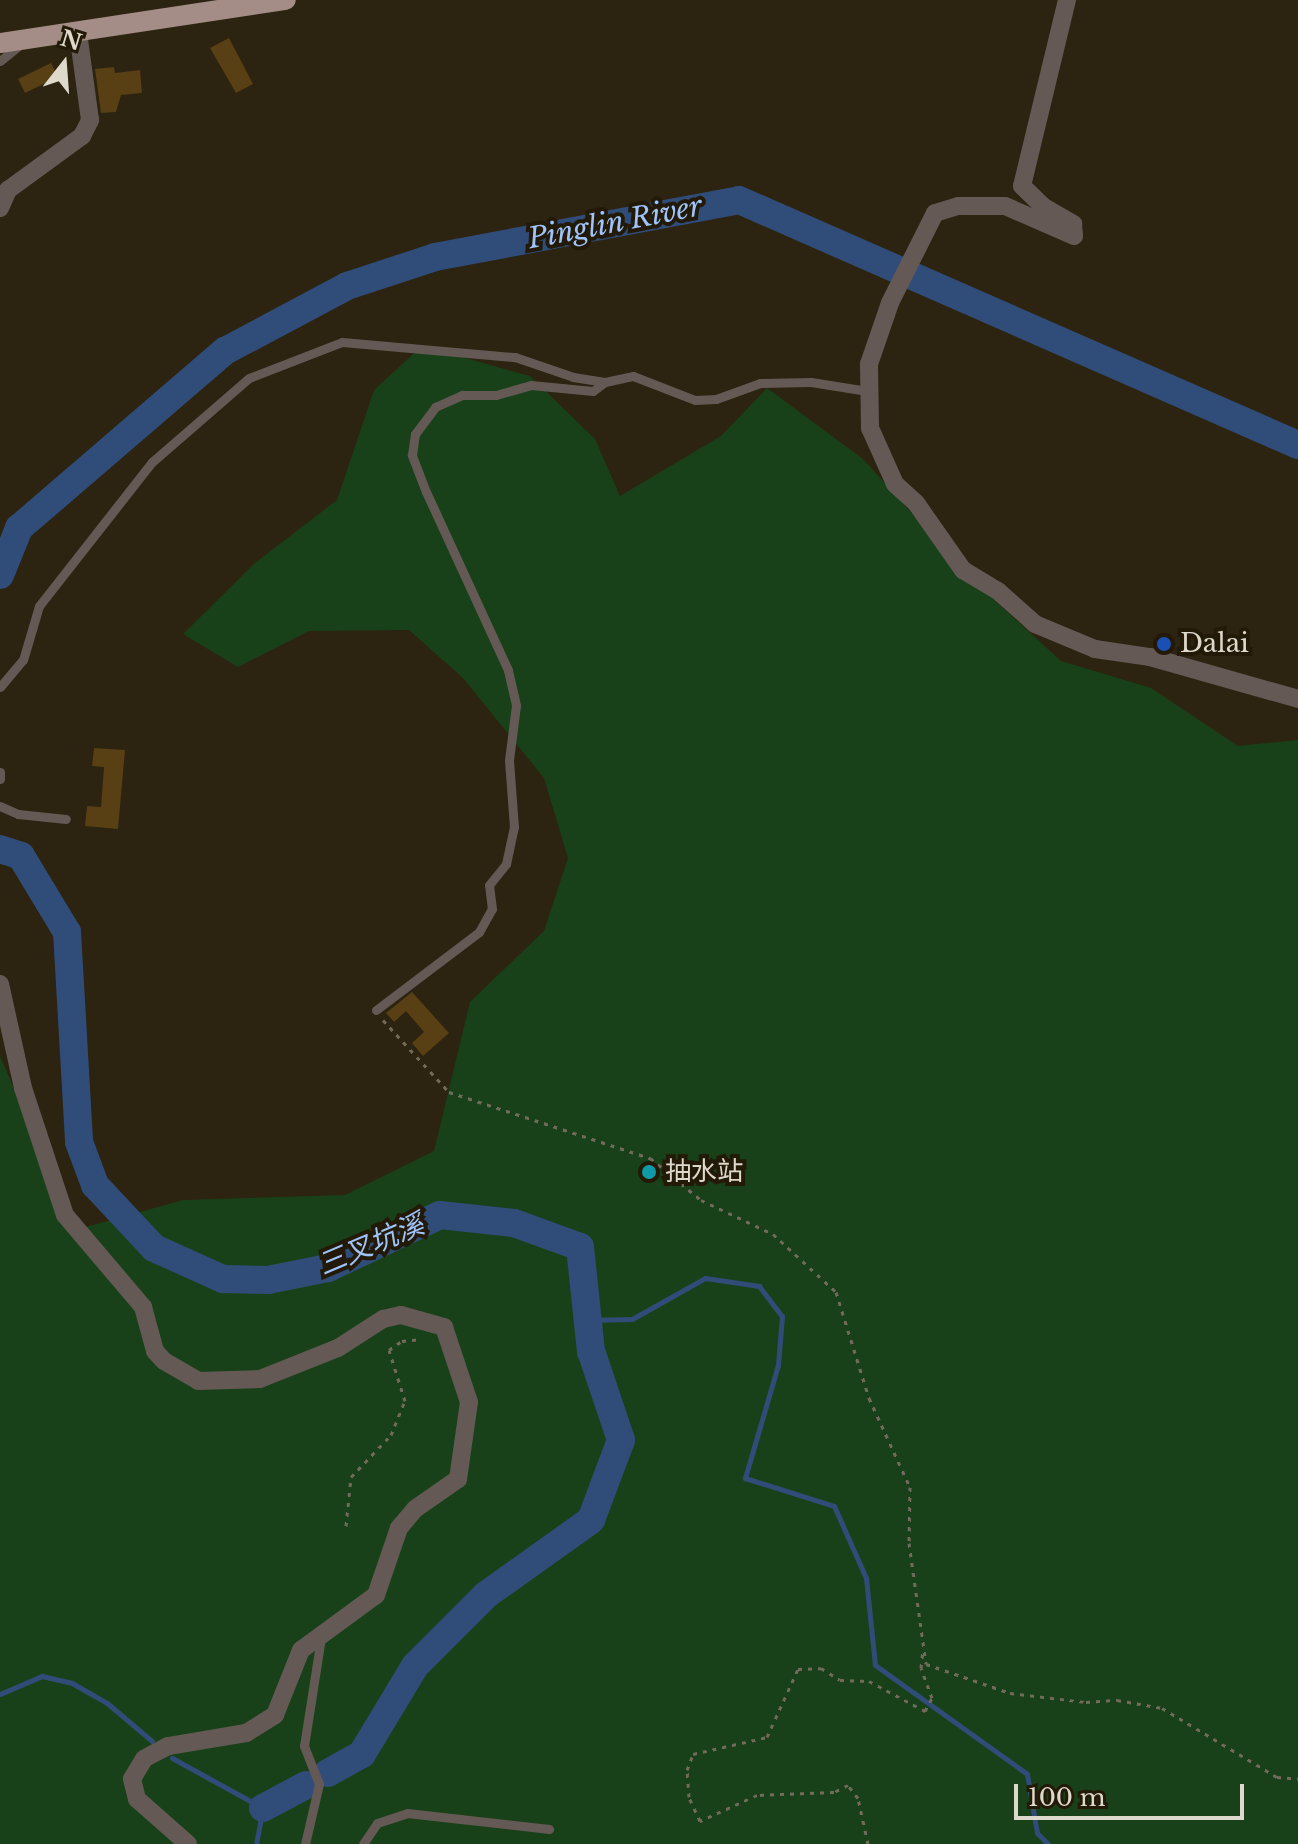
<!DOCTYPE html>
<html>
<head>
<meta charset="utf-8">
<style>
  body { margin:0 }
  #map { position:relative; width:1298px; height:1844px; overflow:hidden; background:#2c2310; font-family:"Libre Baskerville","Noto Sans TC",serif }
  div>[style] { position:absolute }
  .green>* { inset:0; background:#194119 }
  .stream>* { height:5px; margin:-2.5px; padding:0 2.5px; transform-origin:2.5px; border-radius:2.5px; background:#304d7a }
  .river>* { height:28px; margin:-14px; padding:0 14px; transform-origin:14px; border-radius:14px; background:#304d7a }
  .building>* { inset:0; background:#583f14 }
  .path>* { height:3px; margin-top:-1.5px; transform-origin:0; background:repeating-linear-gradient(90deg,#726a5a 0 4px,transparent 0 10px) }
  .service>* { height:9px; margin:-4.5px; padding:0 4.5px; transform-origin:4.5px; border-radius:4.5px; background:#645955 }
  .minor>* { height:18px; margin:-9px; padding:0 9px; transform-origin:9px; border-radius:9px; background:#645955 }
  .primary>* { height:20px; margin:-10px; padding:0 10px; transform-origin:10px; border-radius:10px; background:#a48d86 }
  .dots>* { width:22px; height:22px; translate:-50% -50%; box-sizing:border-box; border:4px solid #221a06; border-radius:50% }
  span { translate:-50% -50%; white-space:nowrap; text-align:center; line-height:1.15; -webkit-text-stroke:8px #221a06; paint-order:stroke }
  .poi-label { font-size:26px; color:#ded9cd }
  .left { translate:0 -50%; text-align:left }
  .water-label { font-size:28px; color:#9fc4fd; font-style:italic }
  .north { position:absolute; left:24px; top:24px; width:80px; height:80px; -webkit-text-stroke:6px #221a06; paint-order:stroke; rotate:17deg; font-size:22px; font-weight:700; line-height:32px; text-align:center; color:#ded9cd }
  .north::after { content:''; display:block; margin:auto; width:28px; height:36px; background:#ded9cd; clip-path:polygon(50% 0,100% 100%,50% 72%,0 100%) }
  .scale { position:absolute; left:1014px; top:1784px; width:230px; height:36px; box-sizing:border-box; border:4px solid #ded9cd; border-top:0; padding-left:10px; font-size:24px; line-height:28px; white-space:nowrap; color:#ded9cd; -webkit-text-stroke:6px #221a06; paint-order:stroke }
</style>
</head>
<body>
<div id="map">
  <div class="green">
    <i style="clip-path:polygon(422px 346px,530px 376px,595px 439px,620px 496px,721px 436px,767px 388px,863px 459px,970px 578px,1061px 661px,1151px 688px,1238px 746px,1298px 740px,1298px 1844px,0 1844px,0 1056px,75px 1230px,183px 1200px,345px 1195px,434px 1151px,470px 1002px,544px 931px,568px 858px,544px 778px,463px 678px,409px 630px,309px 631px,238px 667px,183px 634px,255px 563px,337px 500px,374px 390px)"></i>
  </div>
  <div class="stream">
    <i style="left:588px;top:1320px;width:44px;rotate:-1.3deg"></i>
    <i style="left:632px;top:1319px;width:84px;rotate:-29.3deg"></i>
    <i style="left:705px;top:1278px;width:55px;rotate:8.4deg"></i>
    <i style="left:759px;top:1286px;width:38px;rotate:53deg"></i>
    <i style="left:782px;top:1316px;width:49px;rotate:94.7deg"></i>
    <i style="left:778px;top:1365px;width:118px;rotate:106.3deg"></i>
    <i style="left:745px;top:1478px;width:93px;rotate:17.5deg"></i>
    <i style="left:834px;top:1506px;width:79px;rotate:66deg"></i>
    <i style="left:866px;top:1578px;width:87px;rotate:84.1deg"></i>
    <i style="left:875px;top:1665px;width:187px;rotate:35.6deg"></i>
    <i style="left:1027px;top:1774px;width:60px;rotate:80.4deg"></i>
    <i style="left:1037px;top:1833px;width:16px;rotate:45deg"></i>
    <i style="left:0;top:1694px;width:46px;rotate:-23.2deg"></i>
    <i style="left:42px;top:1676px;width:31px;rotate:13deg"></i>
    <i style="left:72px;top:1683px;width:40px;rotate:29.7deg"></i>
    <i style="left:107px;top:1703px;width:59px;rotate:40.2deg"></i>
    <i style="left:172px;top:1758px;width:104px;rotate:28.8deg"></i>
    <i style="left:263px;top:1808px;width:37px;rotate:101deg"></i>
  </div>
  <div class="river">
    <i style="left:0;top:575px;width:51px;rotate:-68deg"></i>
    <i style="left:19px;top:528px;width:272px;rotate:-40.7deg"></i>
    <i style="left:225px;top:351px;width:138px;rotate:-28deg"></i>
    <i style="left:347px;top:286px;width:93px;rotate:-18.2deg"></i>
    <i style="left:435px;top:257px;width:309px;rotate:-10.6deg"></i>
    <i style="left:739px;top:200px;width:610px;rotate:23.67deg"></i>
    <i style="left:0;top:849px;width:22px;rotate:18deg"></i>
    <i style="left:21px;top:856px;width:89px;rotate:58.8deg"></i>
    <i style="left:67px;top:932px;width:210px;rotate:86.7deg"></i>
    <i style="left:79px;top:1142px;width:46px;rotate:69.6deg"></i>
    <i style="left:95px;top:1185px;width:86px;rotate:46.9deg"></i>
    <i style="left:154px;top:1248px;width:76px;rotate:24.2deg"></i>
    <i style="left:223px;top:1279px;width:45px;rotate:1.3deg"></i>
    <i style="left:268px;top:1280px;width:61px;rotate:-11.3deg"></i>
    <i style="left:328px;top:1268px;width:124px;rotate:-25.3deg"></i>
    <i style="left:440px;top:1215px;width:74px;rotate:6.2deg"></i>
    <i style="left:514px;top:1223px;width:70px;rotate:20deg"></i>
    <i style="left:580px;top:1247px;width:105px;rotate:84deg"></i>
    <i style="left:591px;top:1351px;width:94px;rotate:71.4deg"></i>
    <i style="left:621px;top:1440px;width:85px;rotate:110.6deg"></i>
    <i style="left:591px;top:1520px;width:129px;rotate:144.5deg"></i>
    <i style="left:486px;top:1595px;width:100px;rotate:135deg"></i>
    <i style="left:415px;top:1666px;width:103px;rotate:121.1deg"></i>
    <i style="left:362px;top:1754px;width:39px;rotate:151deg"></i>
    <i style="left:263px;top:1808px;width:49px;rotate:-28.1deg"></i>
  </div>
  <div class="building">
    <i style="clip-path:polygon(229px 38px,253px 84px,236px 93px,210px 48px)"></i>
    <i style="clip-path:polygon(51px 63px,58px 77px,25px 93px,18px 79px)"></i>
    <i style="clip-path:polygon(114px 67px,115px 73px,140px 70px,142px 93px,121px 95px,116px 112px,101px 113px,95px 69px)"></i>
    <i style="clip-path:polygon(94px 748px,125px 750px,118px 829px,85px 826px,87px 806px,101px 807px,104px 767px,92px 766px)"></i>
    <i style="clip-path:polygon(412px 992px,449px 1033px,423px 1056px,412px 1043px,424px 1032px,406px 1011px,394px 1022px,386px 1013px)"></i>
  </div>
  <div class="path">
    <i style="left:383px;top:1020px;width:98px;rotate:47.5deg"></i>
    <i style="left:449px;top:1092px;width:212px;rotate:18.2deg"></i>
    <i style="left:650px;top:1158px;width:66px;rotate:39.5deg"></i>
    <i style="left:701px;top:1200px;width:80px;rotate:25.3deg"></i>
    <i style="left:773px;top:1234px;width:86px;rotate:42.6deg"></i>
    <i style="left:836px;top:1292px;width:111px;rotate:72.7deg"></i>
    <i style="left:869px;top:1398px;width:98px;rotate:65.3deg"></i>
    <i style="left:910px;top:1487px;width:56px;rotate:91deg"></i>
    <i style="left:909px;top:1543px;width:122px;rotate:82deg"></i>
    <i style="left:926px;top:1664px;width:89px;rotate:19deg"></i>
    <i style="left:1010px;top:1693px;width:77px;rotate:6.8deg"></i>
    <i style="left:1086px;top:1702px;width:31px;rotate:-4deg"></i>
    <i style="left:1117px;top:1700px;width:46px;rotate:10.1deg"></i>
    <i style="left:1162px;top:1708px;width:134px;rotate:31deg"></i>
    <i style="left:1277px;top:1777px;width:21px;rotate:5deg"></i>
    <i style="left:346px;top:1526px;width:49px;rotate:-84.2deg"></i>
    <i style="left:351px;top:1477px;width:58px;rotate:-46.4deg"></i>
    <i style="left:391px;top:1435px;width:37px;rotate:-68deg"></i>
    <i style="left:405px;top:1401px;width:53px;rotate:-107.4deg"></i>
    <i style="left:389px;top:1350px;width:16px;rotate:-35deg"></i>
    <i style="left:402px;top:1341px;width:20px;rotate:-6deg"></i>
    <i style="left:868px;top:1844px;width:47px;rotate:-102.3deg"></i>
    <i style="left:858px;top:1798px;width:16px;rotate:-128deg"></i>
    <i style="left:848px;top:1785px;width:16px;rotate:153deg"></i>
    <i style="left:834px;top:1792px;width:77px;rotate:177.8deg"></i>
    <i style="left:757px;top:1795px;width:63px;rotate:155.5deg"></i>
    <i style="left:700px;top:1821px;width:26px;rotate:-115deg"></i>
    <i style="left:689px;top:1797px;width:27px;rotate:-94deg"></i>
    <i style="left:687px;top:1770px;width:17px;rotate:-69deg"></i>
    <i style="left:693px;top:1754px;width:76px;rotate:-12.9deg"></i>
    <i style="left:767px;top:1737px;width:75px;rotate:-65.5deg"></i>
    <i style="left:798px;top:1669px;width:23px;rotate:-2deg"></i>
    <i style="left:821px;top:1668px;width:22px;rotate:32deg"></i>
    <i style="left:840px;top:1680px;width:29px;rotate:2deg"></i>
    <i style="left:869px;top:1681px;width:64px;rotate:28.2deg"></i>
    <i style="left:925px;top:1711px;width:15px;rotate:-62deg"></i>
    <i style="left:932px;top:1698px;width:32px;rotate:-110deg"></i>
    <i style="left:921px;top:1668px;width:18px;rotate:-84deg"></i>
  </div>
  <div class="service">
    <i style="left:0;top:61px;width:27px;rotate:-39deg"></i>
    <i style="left:0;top:687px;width:35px;rotate:-50deg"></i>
    <i style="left:23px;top:660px;width:56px;rotate:-73.5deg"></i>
    <i style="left:39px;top:606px;width:183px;rotate:-51.9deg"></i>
    <i style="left:152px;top:462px;width:128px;rotate:-40.9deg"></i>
    <i style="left:249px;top:378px;width:100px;rotate:-21.2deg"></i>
    <i style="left:342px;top:342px;width:174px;rotate:5deg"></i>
    <i style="left:515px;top:357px;width:61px;rotate:19deg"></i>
    <i style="left:573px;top:377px;width:32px;rotate:9deg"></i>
    <i style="left:605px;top:382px;width:29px;rotate:-12deg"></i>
    <i style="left:633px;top:376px;width:66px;rotate:21.2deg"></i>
    <i style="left:695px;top:400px;width:21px;rotate:-3deg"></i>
    <i style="left:716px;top:399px;width:47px;rotate:-20deg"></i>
    <i style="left:760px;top:383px;width:51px;rotate:-1.1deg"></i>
    <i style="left:811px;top:382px;width:57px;rotate:9.1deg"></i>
    <i style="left:0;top:772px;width:7px;rotate:90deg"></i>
    <i style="left:0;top:806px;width:20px;rotate:24deg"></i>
    <i style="left:18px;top:814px;width:48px;rotate:5.9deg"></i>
    <i style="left:376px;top:1010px;width:129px;rotate:-37.1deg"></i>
    <i style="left:479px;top:932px;width:26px;rotate:-61deg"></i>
    <i style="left:492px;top:909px;width:24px;rotate:-97deg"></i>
    <i style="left:489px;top:885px;width:27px;rotate:-51deg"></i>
    <i style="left:506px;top:864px;width:38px;rotate:-78deg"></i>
    <i style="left:514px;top:827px;width:67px;rotate:-94.3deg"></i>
    <i style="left:509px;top:760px;width:55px;rotate:-82.7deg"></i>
    <i style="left:516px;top:705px;width:36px;rotate:-103deg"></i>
    <i style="left:508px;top:670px;width:196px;rotate:-114.7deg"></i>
    <i style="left:426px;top:492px;width:40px;rotate:-111deg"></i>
    <i style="left:412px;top:455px;width:21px;rotate:-82deg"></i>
    <i style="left:415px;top:434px;width:34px;rotate:-53deg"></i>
    <i style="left:435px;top:407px;width:30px;rotate:-24deg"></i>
    <i style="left:462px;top:395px;width:34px"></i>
    <i style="left:496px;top:395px;width:36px;rotate:-16deg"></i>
    <i style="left:531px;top:385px;width:62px;rotate:5.5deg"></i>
    <i style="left:593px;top:391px;width:15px;rotate:-37deg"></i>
    <i style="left:305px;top:1844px;width:62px;rotate:-76.9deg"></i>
    <i style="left:319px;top:1784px;width:41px;rotate:-111.5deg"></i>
    <i style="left:304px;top:1746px;width:110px;rotate:-81.1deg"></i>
    <i style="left:363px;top:1844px;width:25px;rotate:-56deg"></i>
    <i style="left:377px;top:1823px;width:32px;rotate:-18deg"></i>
    <i style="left:407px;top:1813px;width:143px;rotate:6.4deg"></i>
  </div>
  <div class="minor">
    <i style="left:1067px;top:0;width:191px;rotate:103.6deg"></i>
    <i style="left:1022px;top:186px;width:30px;rotate:44deg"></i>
    <i style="left:1044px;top:207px;width:34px;rotate:30deg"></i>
    <i style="left:1073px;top:224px;width:12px;rotate:85deg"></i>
    <i style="left:1074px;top:236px;width:75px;rotate:-156.5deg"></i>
    <i style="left:1005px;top:206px;width:47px;rotate:180deg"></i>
    <i style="left:958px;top:206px;width:24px;rotate:163deg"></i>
    <i style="left:935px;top:213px;width:101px;rotate:116.6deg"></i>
    <i style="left:890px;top:303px;width:65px;rotate:109deg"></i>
    <i style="left:869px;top:364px;width:64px;rotate:89.1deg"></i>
    <i style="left:870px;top:428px;width:61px;rotate:65.9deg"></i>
    <i style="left:895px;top:484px;width:28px;rotate:42deg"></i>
    <i style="left:916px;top:503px;width:82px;rotate:55deg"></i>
    <i style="left:963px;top:570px;width:41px;rotate:31deg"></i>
    <i style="left:998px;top:591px;width:50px;rotate:41.7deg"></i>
    <i style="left:1035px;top:624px;width:65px;rotate:22.6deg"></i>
    <i style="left:1095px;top:649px;width:56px;rotate:8.3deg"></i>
    <i style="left:1150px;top:657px;width:154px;rotate:15.8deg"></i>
    <i style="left:0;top:208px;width:20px;rotate:-66deg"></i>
    <i style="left:8px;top:190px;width:92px;rotate:-36.1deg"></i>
    <i style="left:82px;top:136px;width:18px;rotate:-63deg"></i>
    <i style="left:90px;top:120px;width:89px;rotate:-97.8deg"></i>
    <i style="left:0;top:984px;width:107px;rotate:77.5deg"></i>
    <i style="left:23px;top:1088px;width:134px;rotate:71.7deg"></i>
    <i style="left:65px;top:1215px;width:121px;rotate:49.7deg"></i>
    <i style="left:143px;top:1307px;width:46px;rotate:74.7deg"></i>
    <i style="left:155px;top:1351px;width:13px;rotate:48deg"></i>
    <i style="left:164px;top:1361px;width:39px;rotate:30deg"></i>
    <i style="left:198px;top:1381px;width:62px;rotate:-1.8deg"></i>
    <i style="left:260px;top:1379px;width:84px;rotate:-21.7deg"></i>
    <i style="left:338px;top:1348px;width:54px;rotate:-32.8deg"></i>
    <i style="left:383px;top:1319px;width:18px;rotate:-13deg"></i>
    <i style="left:401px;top:1315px;width:45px;rotate:15.6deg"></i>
    <i style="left:444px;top:1327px;width:79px;rotate:71.6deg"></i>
    <i style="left:469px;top:1402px;width:78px;rotate:98.1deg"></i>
    <i style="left:458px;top:1479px;width:52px;rotate:145.1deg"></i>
    <i style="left:415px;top:1509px;width:25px;rotate:130deg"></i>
    <i style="left:399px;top:1528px;width:71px;rotate:108.9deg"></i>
    <i style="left:376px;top:1595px;width:93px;rotate:143.7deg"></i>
    <i style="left:301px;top:1650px;width:70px;rotate:111.8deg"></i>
    <i style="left:275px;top:1715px;width:34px;rotate:148deg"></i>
    <i style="left:246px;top:1733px;width:79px;rotate:170.5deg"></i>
    <i style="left:168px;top:1746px;width:27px;rotate:152deg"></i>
    <i style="left:144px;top:1759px;width:23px;rotate:121deg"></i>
    <i style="left:132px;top:1779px;width:21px;rotate:76deg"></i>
    <i style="left:137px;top:1799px;width:68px;rotate:41.4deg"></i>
  </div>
  <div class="primary">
    <i style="left:0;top:43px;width:289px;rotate:-8.6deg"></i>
  </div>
  <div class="dots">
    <i style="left:1164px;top:644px;background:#1a4fb4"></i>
    <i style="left:649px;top:1172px;background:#0f9aa8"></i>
  </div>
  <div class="poi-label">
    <span class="left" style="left:1180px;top:644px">Dalai</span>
    <span class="left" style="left:665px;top:1172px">抽水站</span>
  </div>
  <div class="water-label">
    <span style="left:615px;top:223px;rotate:-11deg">Pinglin River</span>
    <span style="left:371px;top:1245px;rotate:-23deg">三叉坑溪</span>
  </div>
  <div class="north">N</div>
  <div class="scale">100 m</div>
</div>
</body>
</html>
